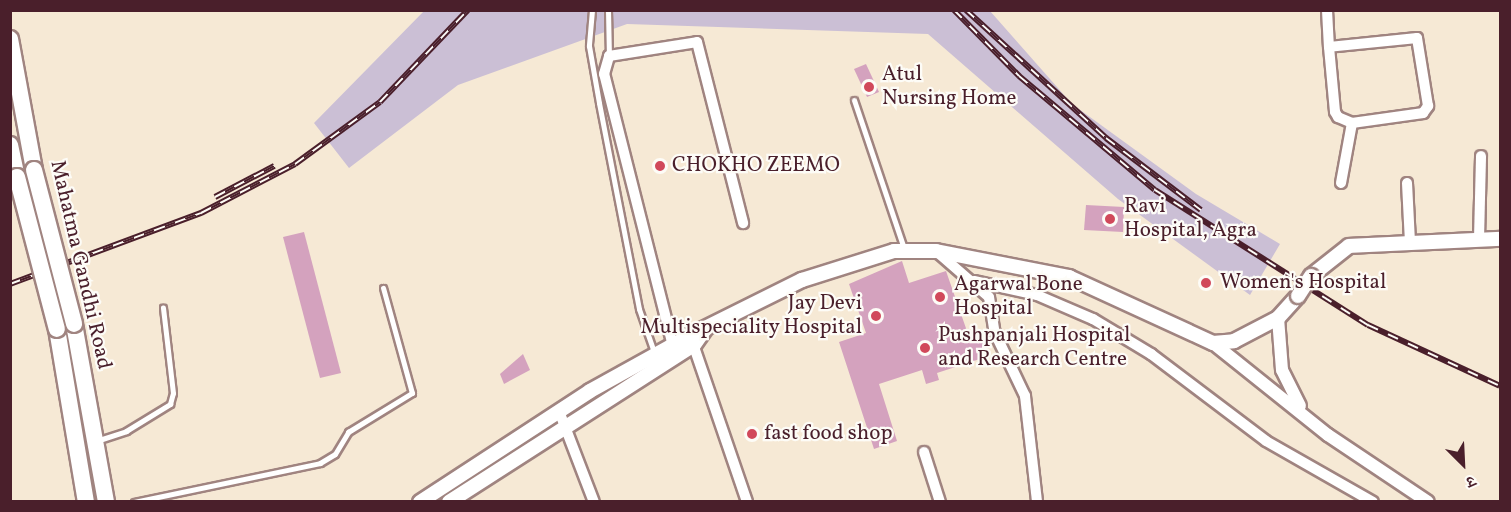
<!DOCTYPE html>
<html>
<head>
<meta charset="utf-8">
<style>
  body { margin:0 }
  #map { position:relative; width:1511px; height:512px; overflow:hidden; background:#f6e9d5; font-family:Vollkorn,"Noto Serif Devanagari",serif }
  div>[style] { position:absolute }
  .industrial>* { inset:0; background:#cbbfd5 }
  .building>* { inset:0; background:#d4a2be }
  .roads { filter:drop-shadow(2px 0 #a08480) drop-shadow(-2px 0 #a08480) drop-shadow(0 2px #a08480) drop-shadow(0 -2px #a08480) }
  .service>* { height:5px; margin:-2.5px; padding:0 2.5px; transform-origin:2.5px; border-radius:2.5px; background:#fff }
  .minor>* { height:10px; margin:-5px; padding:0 5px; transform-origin:5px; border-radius:5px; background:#fff }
  .tertiary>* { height:12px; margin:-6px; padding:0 6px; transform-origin:6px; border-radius:6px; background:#fff }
  .secondary>* { height:14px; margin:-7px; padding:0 7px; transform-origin:7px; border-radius:7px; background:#fff }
  .trunk>* { height:16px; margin:-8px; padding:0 8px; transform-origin:8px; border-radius:8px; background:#fff }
  .rail>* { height:6px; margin-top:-3px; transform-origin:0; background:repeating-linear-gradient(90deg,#fdfcf7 0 11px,#4a1f2b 0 22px); box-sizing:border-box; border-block:2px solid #4a1f2b }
  .bridges { filter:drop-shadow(2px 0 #a08480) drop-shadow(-2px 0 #a08480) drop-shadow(0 2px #a08480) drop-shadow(0 -2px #a08480) }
  .secondary-bridge>* { height:14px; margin:-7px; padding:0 7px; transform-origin:7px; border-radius:7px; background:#fff }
  .trunk-bridge>* { height:16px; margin:-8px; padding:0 8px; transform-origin:8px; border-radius:8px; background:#fff }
  .dots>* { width:16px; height:16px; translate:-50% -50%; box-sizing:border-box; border:3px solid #fdfcf7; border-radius:50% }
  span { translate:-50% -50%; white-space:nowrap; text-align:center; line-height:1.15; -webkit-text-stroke:4.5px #fdfcf7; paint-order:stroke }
  .poi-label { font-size:21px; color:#4a1f2b }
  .left { translate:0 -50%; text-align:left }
  .right { translate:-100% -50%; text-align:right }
  .street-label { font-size:21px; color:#4a1f2b }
  .frame { position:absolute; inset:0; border:12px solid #4a1f2b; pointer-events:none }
  .north { position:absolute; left:1433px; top:434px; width:60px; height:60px; -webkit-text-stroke:4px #fdfcf7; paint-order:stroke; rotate:156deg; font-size:16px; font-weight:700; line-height:24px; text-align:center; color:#4a1f2b }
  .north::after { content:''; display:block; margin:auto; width:21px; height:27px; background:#4a1f2b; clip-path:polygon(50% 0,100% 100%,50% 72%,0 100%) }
</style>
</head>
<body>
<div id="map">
  <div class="industrial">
    <i style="clip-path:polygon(424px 11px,990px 11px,1072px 104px,1196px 194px,1280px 244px,1250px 295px,1118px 199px,928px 34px,627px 24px,458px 85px,349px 168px,314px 123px)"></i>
  </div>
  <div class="building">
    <i style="clip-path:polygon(866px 64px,879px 92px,867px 97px,854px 69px)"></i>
    <i style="clip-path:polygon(1086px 205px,1124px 207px,1123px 232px,1084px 230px)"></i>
    <i style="clip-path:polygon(304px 232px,341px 373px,320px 378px,283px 237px)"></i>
    <i style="clip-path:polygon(902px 261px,909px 283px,946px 271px,968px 334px,980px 329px,989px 356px,937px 373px,939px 380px,926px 384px,922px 370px,879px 384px,897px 441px,874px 449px,839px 342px,866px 333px,849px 284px)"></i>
    <i style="clip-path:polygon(523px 354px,530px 370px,504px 384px,500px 374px)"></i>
  </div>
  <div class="roads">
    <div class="service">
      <i style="left:592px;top:10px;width:36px;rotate:95deg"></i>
      <i style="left:589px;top:46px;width:58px;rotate:80deg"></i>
      <i style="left:599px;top:103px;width:210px;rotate:79deg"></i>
      <i style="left:639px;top:309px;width:49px;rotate:70.8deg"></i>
      <i style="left:608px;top:10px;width:46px;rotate:88.8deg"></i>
      <i style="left:854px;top:100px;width:157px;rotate:71.4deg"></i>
      <i style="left:96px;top:441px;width:32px;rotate:-18deg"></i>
      <i style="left:126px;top:431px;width:52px;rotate:-31.5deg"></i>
      <i style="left:170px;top:404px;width:11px;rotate:-75deg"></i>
      <i style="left:173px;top:393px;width:86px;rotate:-96.7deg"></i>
      <i style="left:134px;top:502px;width:190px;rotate:-11.8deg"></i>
      <i style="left:320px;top:463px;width:17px;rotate:-31deg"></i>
      <i style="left:335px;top:454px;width:26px;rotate:-59deg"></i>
      <i style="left:348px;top:432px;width:75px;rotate:-31.4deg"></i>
      <i style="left:412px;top:393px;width:109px;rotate:-105.4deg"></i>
    </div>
    <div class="minor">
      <i style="left:1327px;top:10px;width:37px;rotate:87deg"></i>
      <i style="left:1329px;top:47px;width:65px;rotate:84.7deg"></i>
      <i style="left:1335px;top:112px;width:6px;rotate:59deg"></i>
      <i style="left:1338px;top:117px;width:15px;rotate:23deg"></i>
      <i style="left:1352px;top:123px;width:72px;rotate:-8deg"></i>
      <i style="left:1423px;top:113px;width:9px;rotate:-54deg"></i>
      <i style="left:1428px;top:106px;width:69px;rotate:-99.2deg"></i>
      <i style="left:1417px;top:38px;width:88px;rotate:174.2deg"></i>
      <i style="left:1341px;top:183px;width:61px;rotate:-79.6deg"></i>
      <i style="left:1407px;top:183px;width:59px;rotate:87.1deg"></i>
      <i style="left:1479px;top:239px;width:83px;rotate:-88.6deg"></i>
      <i style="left:936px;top:251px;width:70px;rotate:41deg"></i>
      <i style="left:989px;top:297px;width:36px;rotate:81deg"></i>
      <i style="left:995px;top:333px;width:70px;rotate:64.5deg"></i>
      <i style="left:1025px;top:396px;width:107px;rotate:83.5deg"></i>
      <i style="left:974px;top:281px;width:65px;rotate:12.5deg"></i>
      <i style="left:1037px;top:295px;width:61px;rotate:23.2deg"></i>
      <i style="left:1093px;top:319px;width:68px;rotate:31.1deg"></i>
      <i style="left:1151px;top:354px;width:144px;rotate:37.1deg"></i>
      <i style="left:1266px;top:441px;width:123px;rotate:29.7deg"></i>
      <i style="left:692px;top:341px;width:170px;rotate:71.1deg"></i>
      <i style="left:674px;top:350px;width:285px;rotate:-104.2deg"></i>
      <i style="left:604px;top:74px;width:19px;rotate:-74deg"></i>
      <i style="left:609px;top:56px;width:89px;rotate:-9deg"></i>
      <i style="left:697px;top:42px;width:187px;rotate:75.7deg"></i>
      <i style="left:559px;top:411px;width:97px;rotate:69deg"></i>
      <i style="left:924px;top:452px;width:52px;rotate:72.3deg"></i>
    </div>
    <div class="tertiary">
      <i style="left:1278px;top:318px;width:52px;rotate:85.6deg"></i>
      <i style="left:1282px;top:370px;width:40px;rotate:63.4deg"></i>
      <i style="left:1213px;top:343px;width:147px;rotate:38.7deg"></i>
      <i style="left:1328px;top:435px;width:120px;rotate:33.8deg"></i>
    </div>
    <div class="secondary">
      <i style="left:1311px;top:276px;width:48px;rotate:-38.3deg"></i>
      <i style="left:1349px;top:246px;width:151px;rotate:-2.7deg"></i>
      <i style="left:420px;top:502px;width:203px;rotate:-33.1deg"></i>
      <i style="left:590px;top:391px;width:115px;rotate:-29deg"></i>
      <i style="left:691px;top:335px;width:124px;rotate:-26.4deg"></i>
      <i style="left:802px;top:280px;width:96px;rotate:-17.5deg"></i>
      <i style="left:894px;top:251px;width:42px"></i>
      <i style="left:936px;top:251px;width:136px;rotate:11.1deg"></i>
      <i style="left:1069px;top:277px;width:158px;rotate:24.6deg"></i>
      <i style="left:1213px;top:343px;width:21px;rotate:-5deg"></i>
      <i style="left:1234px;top:341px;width:50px;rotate:-27.6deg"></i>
      <i style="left:1278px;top:318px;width:30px;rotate:-48deg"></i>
      <i style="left:449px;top:502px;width:291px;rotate:-32.7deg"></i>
      <i style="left:694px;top:345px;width:19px;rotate:-55deg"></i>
    </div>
    <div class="trunk">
      <i style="left:10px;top:39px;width:133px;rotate:79.6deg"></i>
      <i style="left:10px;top:145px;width:33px;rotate:78deg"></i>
      <i style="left:74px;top:324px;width:181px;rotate:79.8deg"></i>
      <i style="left:57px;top:329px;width:175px;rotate:80.5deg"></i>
    </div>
  </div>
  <div class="rail">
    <i style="left:954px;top:10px;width:93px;rotate:45.4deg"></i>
    <i style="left:1019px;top:76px;width:177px;rotate:40deg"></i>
    <i style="left:1155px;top:190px;width:252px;rotate:32.4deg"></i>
    <i style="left:1368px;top:325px;width:145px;rotate:24.8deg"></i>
    <i style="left:966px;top:10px;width:190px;rotate:42.4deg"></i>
    <i style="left:1106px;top:138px;width:119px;rotate:37.2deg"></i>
    <i style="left:215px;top:197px;width:67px;rotate:-27.7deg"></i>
    <i style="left:10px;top:284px;width:204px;rotate:-20.4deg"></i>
    <i style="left:201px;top:213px;width:106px;rotate:-27.5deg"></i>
    <i style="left:295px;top:164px;width:105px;rotate:-36.1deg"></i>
    <i style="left:380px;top:102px;width:127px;rotate:-46.3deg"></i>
  </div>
  <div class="bridges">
    <div class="secondary-bridge">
      <i style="left:1298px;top:296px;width:24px;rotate:-57deg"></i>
    </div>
    <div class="trunk-bridge">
      <i style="left:34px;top:170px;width:159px;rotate:75.4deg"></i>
      <i style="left:17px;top:177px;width:157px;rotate:75.3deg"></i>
    </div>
  </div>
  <div class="dots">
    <i style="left:869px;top:87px;background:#d1495b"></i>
    <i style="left:660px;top:166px;background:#d1495b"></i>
    <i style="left:1110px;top:219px;background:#d1495b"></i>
    <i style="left:1206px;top:283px;background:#d1495b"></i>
    <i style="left:940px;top:297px;background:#d1495b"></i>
    <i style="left:876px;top:316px;background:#d1495b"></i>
    <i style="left:925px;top:348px;background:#d1495b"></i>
    <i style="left:752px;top:434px;background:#d1495b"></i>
  </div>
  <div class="poi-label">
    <span class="left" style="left:882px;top:87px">Atul<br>Nursing Home</span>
    <span class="left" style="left:672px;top:166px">CHOKHO ZEEMO</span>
    <span class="left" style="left:1124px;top:219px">Ravi<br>Hospital, Agra</span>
    <span class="left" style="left:1220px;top:283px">Women's Hospital</span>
    <span class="left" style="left:954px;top:297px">Agarwal Bone<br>Hospital</span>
    <span class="right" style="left:862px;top:316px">Jay Devi<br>Multispeciality Hospital</span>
    <span class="left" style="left:938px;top:348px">Pushpanjali Hospital<br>and Research Centre</span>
    <span class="left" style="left:764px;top:434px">fast food shop</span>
  </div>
  <div class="street-label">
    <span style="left:80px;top:265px;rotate:77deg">Mahatma Gandhi Road</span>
  </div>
  <div class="frame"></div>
  <div class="north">उ</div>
</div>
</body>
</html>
